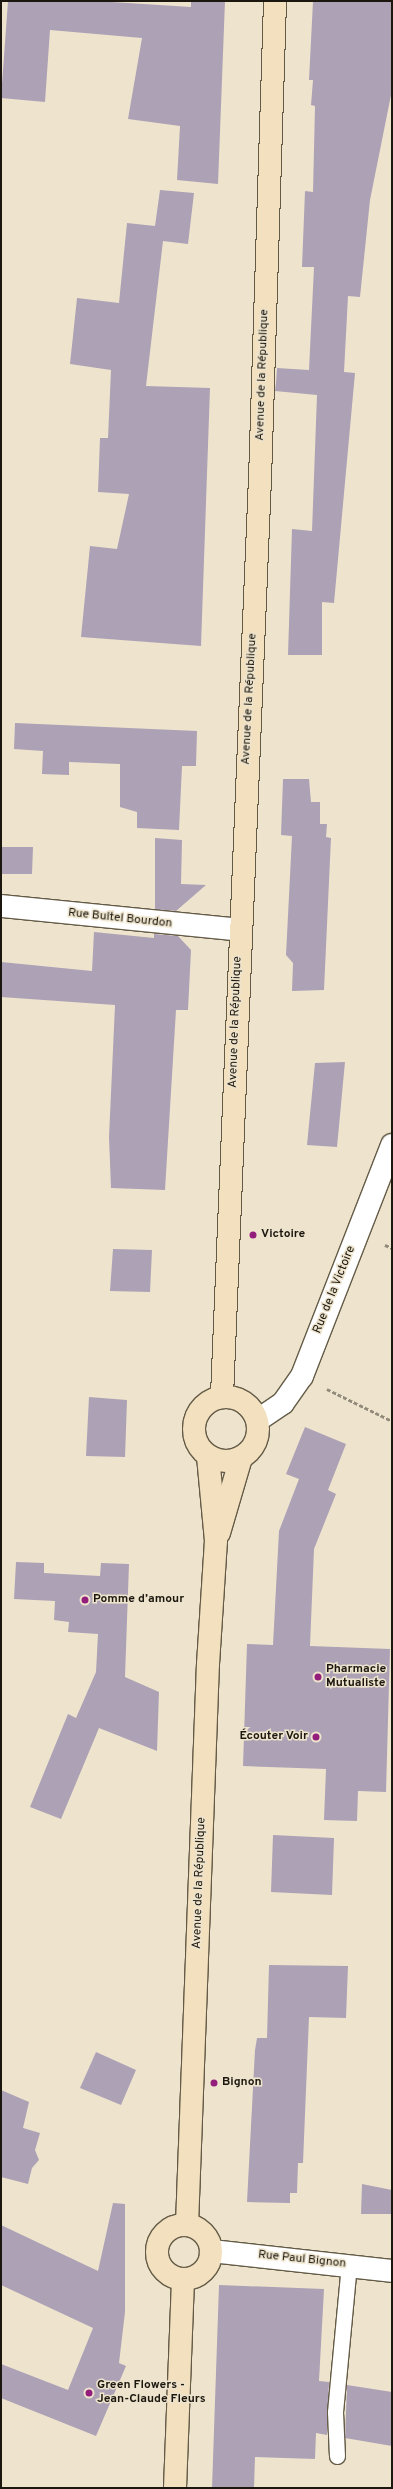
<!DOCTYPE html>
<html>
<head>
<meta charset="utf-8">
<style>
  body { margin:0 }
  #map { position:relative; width:393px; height:2489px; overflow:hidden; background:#eee4cd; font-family:Overpass,sans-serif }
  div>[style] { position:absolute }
  .building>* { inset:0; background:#ada1b6 }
  .path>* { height:2.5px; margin-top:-1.25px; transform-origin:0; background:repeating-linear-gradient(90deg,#928a7a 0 4px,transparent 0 6px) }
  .roads { filter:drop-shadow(1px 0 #645b47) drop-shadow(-1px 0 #645b47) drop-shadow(0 1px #645b47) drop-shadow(0 -1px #645b47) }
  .service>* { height:15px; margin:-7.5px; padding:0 7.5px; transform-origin:7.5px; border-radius:7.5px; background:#fff }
  .minor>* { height:22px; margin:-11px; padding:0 11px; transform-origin:11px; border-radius:11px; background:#fff }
  .secondary>* { height:22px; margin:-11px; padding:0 11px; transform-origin:11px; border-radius:11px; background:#f2e0bf }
  .secondary>.ring { margin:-11px; padding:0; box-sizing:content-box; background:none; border:22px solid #f2e0bf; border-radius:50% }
  .dots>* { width:11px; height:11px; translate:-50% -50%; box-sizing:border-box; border:2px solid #eee4cd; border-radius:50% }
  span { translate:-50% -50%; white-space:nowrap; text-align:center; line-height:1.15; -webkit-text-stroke:3px #eee4cd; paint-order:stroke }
  .street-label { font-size:12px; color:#1b170f }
  .poi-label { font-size:12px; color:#1b170f; font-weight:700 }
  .left { translate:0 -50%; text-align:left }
  .right { translate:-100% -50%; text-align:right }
  .frame { position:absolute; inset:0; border:2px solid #1b170f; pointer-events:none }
</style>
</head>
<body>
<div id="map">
  <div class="building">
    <i style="clip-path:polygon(8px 1px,96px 1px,191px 7px,191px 1px,225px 1px,218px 184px,177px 180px,180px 126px,128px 119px,142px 38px,50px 30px,45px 102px,1px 98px)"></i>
    <i style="clip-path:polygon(313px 1px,392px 1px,392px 90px,370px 200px,360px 297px,348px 296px,344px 372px,355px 373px,334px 603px,322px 602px,322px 655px,288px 655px,292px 529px,312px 531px,317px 395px,275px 391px,276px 383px,277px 368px,309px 370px,314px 267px,302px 267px,305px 191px,313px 192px,315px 106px,311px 105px,313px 80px,309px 80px)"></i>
    <i style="clip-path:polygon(160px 190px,194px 193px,188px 244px,163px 241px,146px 386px,210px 388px,201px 646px,81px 637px,90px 546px,117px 549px,129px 494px,98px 492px,100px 438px,108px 438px,111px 370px,70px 364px,77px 298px,119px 303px,127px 223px,155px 226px)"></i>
    <i style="clip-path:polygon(15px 723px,197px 731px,196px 766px,182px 766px,179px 830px,137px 828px,137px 812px,120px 807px,120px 764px,69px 762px,69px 775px,42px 774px,43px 751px,14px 749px)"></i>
    <i style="clip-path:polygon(283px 779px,309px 779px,311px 802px,320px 802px,320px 824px,327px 824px,326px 837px,331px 838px,324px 990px,292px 991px,293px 963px,286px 955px,292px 836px,281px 835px)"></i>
    <i style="clip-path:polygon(155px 838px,182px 840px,181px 884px,206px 885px,176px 911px,155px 909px)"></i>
    <i style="clip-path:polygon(1px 847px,33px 847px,32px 874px,1px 874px)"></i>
    <i style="clip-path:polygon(94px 932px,154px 938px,154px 934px,178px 936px,191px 950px,188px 1010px,176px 1010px,165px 1190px,111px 1188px,109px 1137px,115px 1005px,1px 997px,1px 962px,92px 971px)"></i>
    <i style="clip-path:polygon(345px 1062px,337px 1147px,307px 1145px,315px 1063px)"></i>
    <i style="clip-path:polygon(113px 1249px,152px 1250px,150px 1292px,110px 1291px)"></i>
    <i style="clip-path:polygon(89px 1397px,127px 1400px,125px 1457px,86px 1456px)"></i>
    <i style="clip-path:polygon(305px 1427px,346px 1444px,328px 1490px,336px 1494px,314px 1549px,310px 1646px,390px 1649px,386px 1792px,358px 1791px,357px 1821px,324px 1820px,326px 1769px,243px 1766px,247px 1644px,273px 1645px,279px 1531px,299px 1479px,286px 1474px)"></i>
    <i style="clip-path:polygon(16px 1562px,44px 1563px,44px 1573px,100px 1576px,101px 1563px,129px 1564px,125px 1677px,159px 1692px,157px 1751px,99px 1728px,61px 1819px,30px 1807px,68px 1714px,76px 1718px,96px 1672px,98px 1634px,68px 1632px,69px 1622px,54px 1620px,55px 1601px,14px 1599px)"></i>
    <i style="clip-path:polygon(273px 1835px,334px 1838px,332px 1895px,271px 1892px)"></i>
    <i style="clip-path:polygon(269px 1965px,348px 1966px,346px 2018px,309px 2017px,303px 2163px,298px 2163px,297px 2193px,290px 2193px,290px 2203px,247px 2202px,255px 2050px,257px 2038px,267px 2038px)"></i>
    <i style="clip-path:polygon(96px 2052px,136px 2070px,121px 2105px,80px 2088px)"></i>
    <i style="clip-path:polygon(1px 2090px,29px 2102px,23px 2128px,40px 2133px,35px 2150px,39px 2160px,32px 2168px,28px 2184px,1px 2177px)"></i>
    <i style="clip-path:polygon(362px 2184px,392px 2190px,392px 2214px,361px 2214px)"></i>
    <i style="clip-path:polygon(113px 2203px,125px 2204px,125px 2312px,119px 2363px,126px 2366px,96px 2436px,1px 2398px,1px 2364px,68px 2390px,93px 2328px,1px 2285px,1px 2225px,98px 2271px)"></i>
    <i style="clip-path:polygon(219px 2285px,324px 2289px,319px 2381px,329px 2382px,327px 2435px,316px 2433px,315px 2459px,255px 2457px,254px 2488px,212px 2488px)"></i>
    <i style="clip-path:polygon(347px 2385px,392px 2392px,392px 2446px,345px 2438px)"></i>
  </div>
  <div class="path">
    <i style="left:385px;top:1245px;width:8px;rotate:23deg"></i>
    <i style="left:327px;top:1389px;width:72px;rotate:26.2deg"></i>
  </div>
  <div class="roads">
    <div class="service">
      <i style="left:337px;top:2456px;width:44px;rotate:-92.6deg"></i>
      <i style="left:335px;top:2412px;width:148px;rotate:-84.6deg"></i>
    </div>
    <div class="minor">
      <i style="left:1px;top:906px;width:240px;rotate:5.7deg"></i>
      <i style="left:258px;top:1420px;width:30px;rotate:-34deg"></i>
      <i style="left:283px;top:1403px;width:33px;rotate:-55deg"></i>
      <i style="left:302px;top:1376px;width:248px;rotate:-68.7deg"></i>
      <i style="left:211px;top:2251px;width:182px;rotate:6.3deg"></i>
    </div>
    <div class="secondary">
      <i style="left:222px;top:1396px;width:918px;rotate:-87.63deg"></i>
      <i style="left:260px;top:479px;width:478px;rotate:-88.2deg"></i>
      <i class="ring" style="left:194px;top:1397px;width:42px;height:42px"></i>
      <i style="left:219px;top:1533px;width:78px;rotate:-73.7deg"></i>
      <i style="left:187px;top:2225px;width:561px;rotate:-87.86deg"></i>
      <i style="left:208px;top:1664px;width:123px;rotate:-86.3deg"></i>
      <i style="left:216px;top:1541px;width:85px;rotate:-95.4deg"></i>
      <i class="ring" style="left:157px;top:2225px;width:32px;height:32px"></i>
      <i style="left:175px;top:2488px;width:208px;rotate:-87.8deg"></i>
    </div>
  </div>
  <div class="dots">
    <i style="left:253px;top:1235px;background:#941e7c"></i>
    <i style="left:85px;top:1600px;background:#941e7c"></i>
    <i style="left:318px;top:1677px;background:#941e7c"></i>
    <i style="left:316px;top:1737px;background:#941e7c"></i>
    <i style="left:214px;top:2083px;background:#941e7c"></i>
    <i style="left:89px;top:2393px;background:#941e7c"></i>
  </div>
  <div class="street-label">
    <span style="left:263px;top:375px;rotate:-88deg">Avenue de la République</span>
    <span style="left:250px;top:699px;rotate:-87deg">Avenue de la République</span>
    <span style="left:120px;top:919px;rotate:6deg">Rue Bultel Bourdon</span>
    <span style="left:236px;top:1022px;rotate:-88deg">Avenue de la République</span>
    <span style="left:335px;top:1290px;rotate:-68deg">Rue de la Victoire</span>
    <span style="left:200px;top:1883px;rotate:-88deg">Avenue de la République</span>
    <span style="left:302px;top:2260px;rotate:6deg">Rue Paul Bignon</span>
  </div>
  <div class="poi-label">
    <span class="left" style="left:261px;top:1235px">Victoire</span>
    <span class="left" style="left:93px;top:1600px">Pomme d’amour</span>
    <span class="left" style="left:326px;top:1677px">Pharmacie<br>Mutualiste</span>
    <span class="right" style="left:308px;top:1737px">Écouter Voir</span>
    <span class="left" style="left:222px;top:2083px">Bignon</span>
    <span class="left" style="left:97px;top:2393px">Green Flowers -<br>Jean-Claude Fleurs</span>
  </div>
  <div class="frame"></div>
</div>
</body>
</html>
